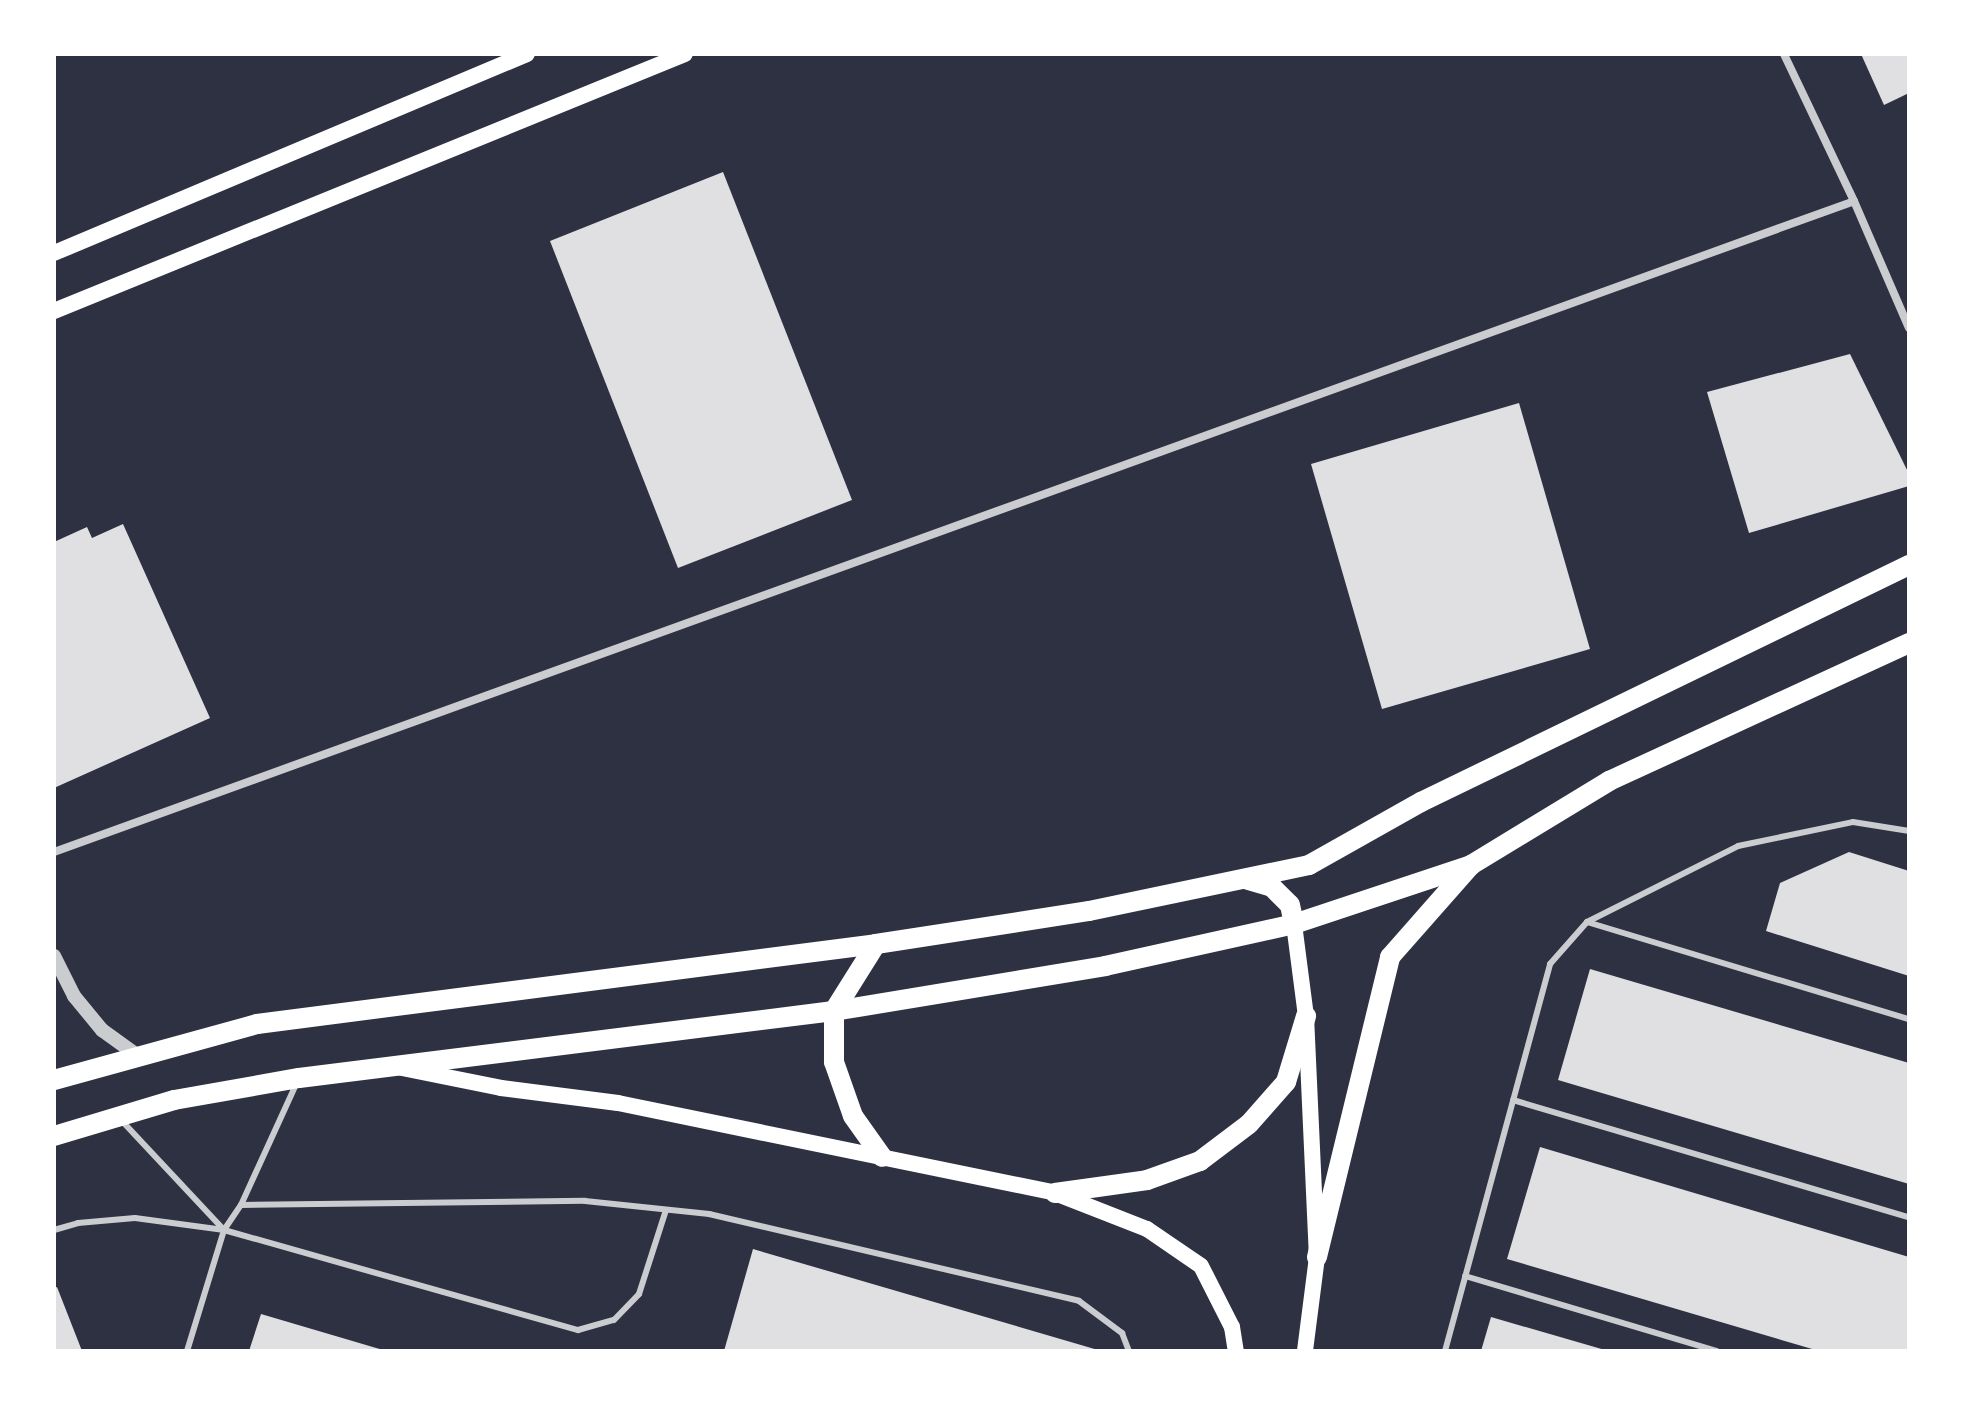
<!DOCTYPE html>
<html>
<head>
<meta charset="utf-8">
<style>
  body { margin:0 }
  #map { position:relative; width:1963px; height:1405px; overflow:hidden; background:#2d3142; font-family:"Fira Sans",sans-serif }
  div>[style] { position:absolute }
  .building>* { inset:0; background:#e0e0e3 }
  .service>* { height:6px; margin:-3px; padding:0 3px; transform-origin:3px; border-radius:3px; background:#caccd0 }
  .minor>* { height:8px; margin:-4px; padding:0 4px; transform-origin:4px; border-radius:4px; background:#caccd0 }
  .tertiary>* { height:14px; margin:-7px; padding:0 7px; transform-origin:7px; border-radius:7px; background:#caccd0 }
  .secondary>* { height:16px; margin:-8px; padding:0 8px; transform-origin:8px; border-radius:8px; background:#fff }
  .primary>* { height:20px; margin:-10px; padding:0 10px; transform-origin:10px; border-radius:10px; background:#fff }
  span { translate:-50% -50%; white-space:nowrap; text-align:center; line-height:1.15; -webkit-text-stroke:6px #fff; paint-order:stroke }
  .frame { position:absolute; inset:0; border:56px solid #fff; pointer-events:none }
</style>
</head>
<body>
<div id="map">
  <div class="building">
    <i style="clip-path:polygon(1861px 54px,1909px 54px,1909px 93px,1884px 105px)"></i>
    <i style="clip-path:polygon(723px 172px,852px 500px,678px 568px,550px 241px)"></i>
    <i style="clip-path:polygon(1850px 354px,1909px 474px,1909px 486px,1749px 533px,1707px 392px)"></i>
    <i style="clip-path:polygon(1519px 403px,1590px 649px,1382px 709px,1311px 464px)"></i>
    <i style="clip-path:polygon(123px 524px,210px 718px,54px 788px,54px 542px,87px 527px,92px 538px)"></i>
    <i style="clip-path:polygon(1849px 852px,1909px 871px,1909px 976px,1766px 931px,1780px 883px)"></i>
    <i style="clip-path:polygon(1590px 969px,1909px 1063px,1909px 1184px,1558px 1080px)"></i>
    <i style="clip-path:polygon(1540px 1147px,1909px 1257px,1909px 1351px,1819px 1351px,1507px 1259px)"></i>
    <i style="clip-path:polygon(753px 1249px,1098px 1350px,1098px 1351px,724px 1351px)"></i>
    <i style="clip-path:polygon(57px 1287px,82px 1351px,54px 1351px,54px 1288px)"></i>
    <i style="clip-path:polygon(261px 1314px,383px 1350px,383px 1351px,249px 1351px)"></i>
    <i style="clip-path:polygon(1491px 1317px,1605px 1350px,1604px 1351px,1481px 1351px)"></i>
  </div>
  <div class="service">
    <i style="left:1587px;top:922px;width:336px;rotate:16.8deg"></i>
    <i style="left:1513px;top:1100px;width:413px;rotate:16.5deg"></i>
    <i style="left:122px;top:1121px;width:149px;rotate:46.9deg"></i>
    <i style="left:241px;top:1205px;width:344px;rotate:-0.7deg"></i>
    <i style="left:585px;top:1201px;width:125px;rotate:6deg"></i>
    <i style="left:709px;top:1214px;width:380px;rotate:13.2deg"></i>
    <i style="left:1079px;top:1301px;width:54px;rotate:36.7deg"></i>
    <i style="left:1122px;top:1333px;width:19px;rotate:69deg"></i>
    <i style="left:54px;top:1230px;width:25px;rotate:-16deg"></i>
    <i style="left:78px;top:1223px;width:57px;rotate:-5deg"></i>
    <i style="left:135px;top:1218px;width:90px;rotate:7.7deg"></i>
    <i style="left:224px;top:1230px;width:368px;rotate:15.8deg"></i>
    <i style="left:578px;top:1330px;width:37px;rotate:-16deg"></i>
    <i style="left:614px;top:1320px;width:36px;rotate:-46deg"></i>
    <i style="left:639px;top:1294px;width:88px;rotate:-72.2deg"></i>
    <i style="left:1465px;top:1276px;width:263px;rotate:16.6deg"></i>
    <i style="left:187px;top:1351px;width:127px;rotate:-73deg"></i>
    <i style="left:224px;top:1230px;width:30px;rotate:-56deg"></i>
    <i style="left:241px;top:1205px;width:135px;rotate:-65.5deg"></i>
    <i style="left:1445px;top:1351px;width:401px;rotate:-74.8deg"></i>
    <i style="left:1550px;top:964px;width:56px;rotate:-48.6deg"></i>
    <i style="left:1587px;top:922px;width:169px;rotate:-26.7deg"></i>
    <i style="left:1738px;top:846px;width:117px;rotate:-11.8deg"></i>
    <i style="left:1853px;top:822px;width:57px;rotate:9.1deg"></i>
  </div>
  <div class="minor">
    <i style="left:1854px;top:201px;width:138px;rotate:66.6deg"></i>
    <i style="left:54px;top:852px;width:1914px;rotate:-19.88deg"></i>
    <i style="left:1854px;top:201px;width:163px;rotate:-115.5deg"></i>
  </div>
  <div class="tertiary">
    <i style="left:54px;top:956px;width:45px;rotate:63.4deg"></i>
    <i style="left:74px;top:996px;width:44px;rotate:50.5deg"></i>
    <i style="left:102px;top:1030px;width:44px;rotate:35.8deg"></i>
  </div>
  <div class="secondary">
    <i style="left:54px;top:253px;width:513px;rotate:-22.82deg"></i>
    <i style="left:54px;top:311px;width:681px;rotate:-22.16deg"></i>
    <i style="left:1294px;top:924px;width:93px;rotate:82.6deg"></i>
    <i style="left:1306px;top:1016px;width:241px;rotate:87.4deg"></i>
    <i style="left:1317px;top:1257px;width:95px;rotate:97.3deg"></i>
    <i style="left:402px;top:1068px;width:101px;rotate:11.4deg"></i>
    <i style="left:501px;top:1088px;width:118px;rotate:7.3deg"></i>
    <i style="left:618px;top:1103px;width:446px;rotate:11.6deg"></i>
    <i style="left:1055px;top:1193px;width:99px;rotate:21.4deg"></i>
    <i style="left:1147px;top:1229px;width:65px;rotate:34.4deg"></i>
    <i style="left:1201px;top:1266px;width:68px;rotate:63.1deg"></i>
    <i style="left:1232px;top:1327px;width:24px;rotate:81deg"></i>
  </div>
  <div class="primary">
    <i style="left:1248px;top:880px;width:25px;rotate:16deg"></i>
    <i style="left:1272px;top:887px;width:25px;rotate:45deg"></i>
    <i style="left:1290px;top:905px;width:19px;rotate:78deg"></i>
    <i style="left:876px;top:944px;width:79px;rotate:122.1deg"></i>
    <i style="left:834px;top:1011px;width:51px;rotate:90deg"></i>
    <i style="left:834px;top:1062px;width:57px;rotate:70.6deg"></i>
    <i style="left:853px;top:1116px;width:50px;rotate:54.7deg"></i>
    <i style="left:54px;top:1080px;width:211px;rotate:-15.4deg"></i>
    <i style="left:257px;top:1024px;width:624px;rotate:-7.36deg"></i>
    <i style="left:876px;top:944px;width:216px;rotate:-8.8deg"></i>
    <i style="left:1089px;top:911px;width:225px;rotate:-11.8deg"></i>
    <i style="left:1309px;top:865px;width:129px;rotate:-29.4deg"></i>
    <i style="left:1421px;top:802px;width:543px;rotate:-25.9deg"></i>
    <i style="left:54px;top:1136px;width:125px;rotate:-16.7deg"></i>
    <i style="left:174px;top:1100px;width:127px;rotate:-10deg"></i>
    <i style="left:299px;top:1078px;width:539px;rotate:-7.14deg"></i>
    <i style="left:834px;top:1011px;width:275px;rotate:-9.4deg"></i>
    <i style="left:1105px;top:966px;width:194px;rotate:-12.5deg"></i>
    <i style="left:1294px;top:924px;width:187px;rotate:-18.4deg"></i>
    <i style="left:1471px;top:865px;width:162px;rotate:-31.3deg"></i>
    <i style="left:1609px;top:781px;width:330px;rotate:-24.7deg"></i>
    <i style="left:1055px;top:1193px;width:93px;rotate:-8deg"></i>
    <i style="left:1147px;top:1180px;width:56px;rotate:-19.7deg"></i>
    <i style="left:1200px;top:1161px;width:61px;rotate:-37.1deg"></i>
    <i style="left:1249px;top:1124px;width:56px;rotate:-48.6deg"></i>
    <i style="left:1286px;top:1082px;width:69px;rotate:-73.1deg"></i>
    <i style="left:1317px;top:1257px;width:309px;rotate:-76.3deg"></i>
    <i style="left:1390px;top:957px;width:123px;rotate:-48.6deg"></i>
  </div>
  <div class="frame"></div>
</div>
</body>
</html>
